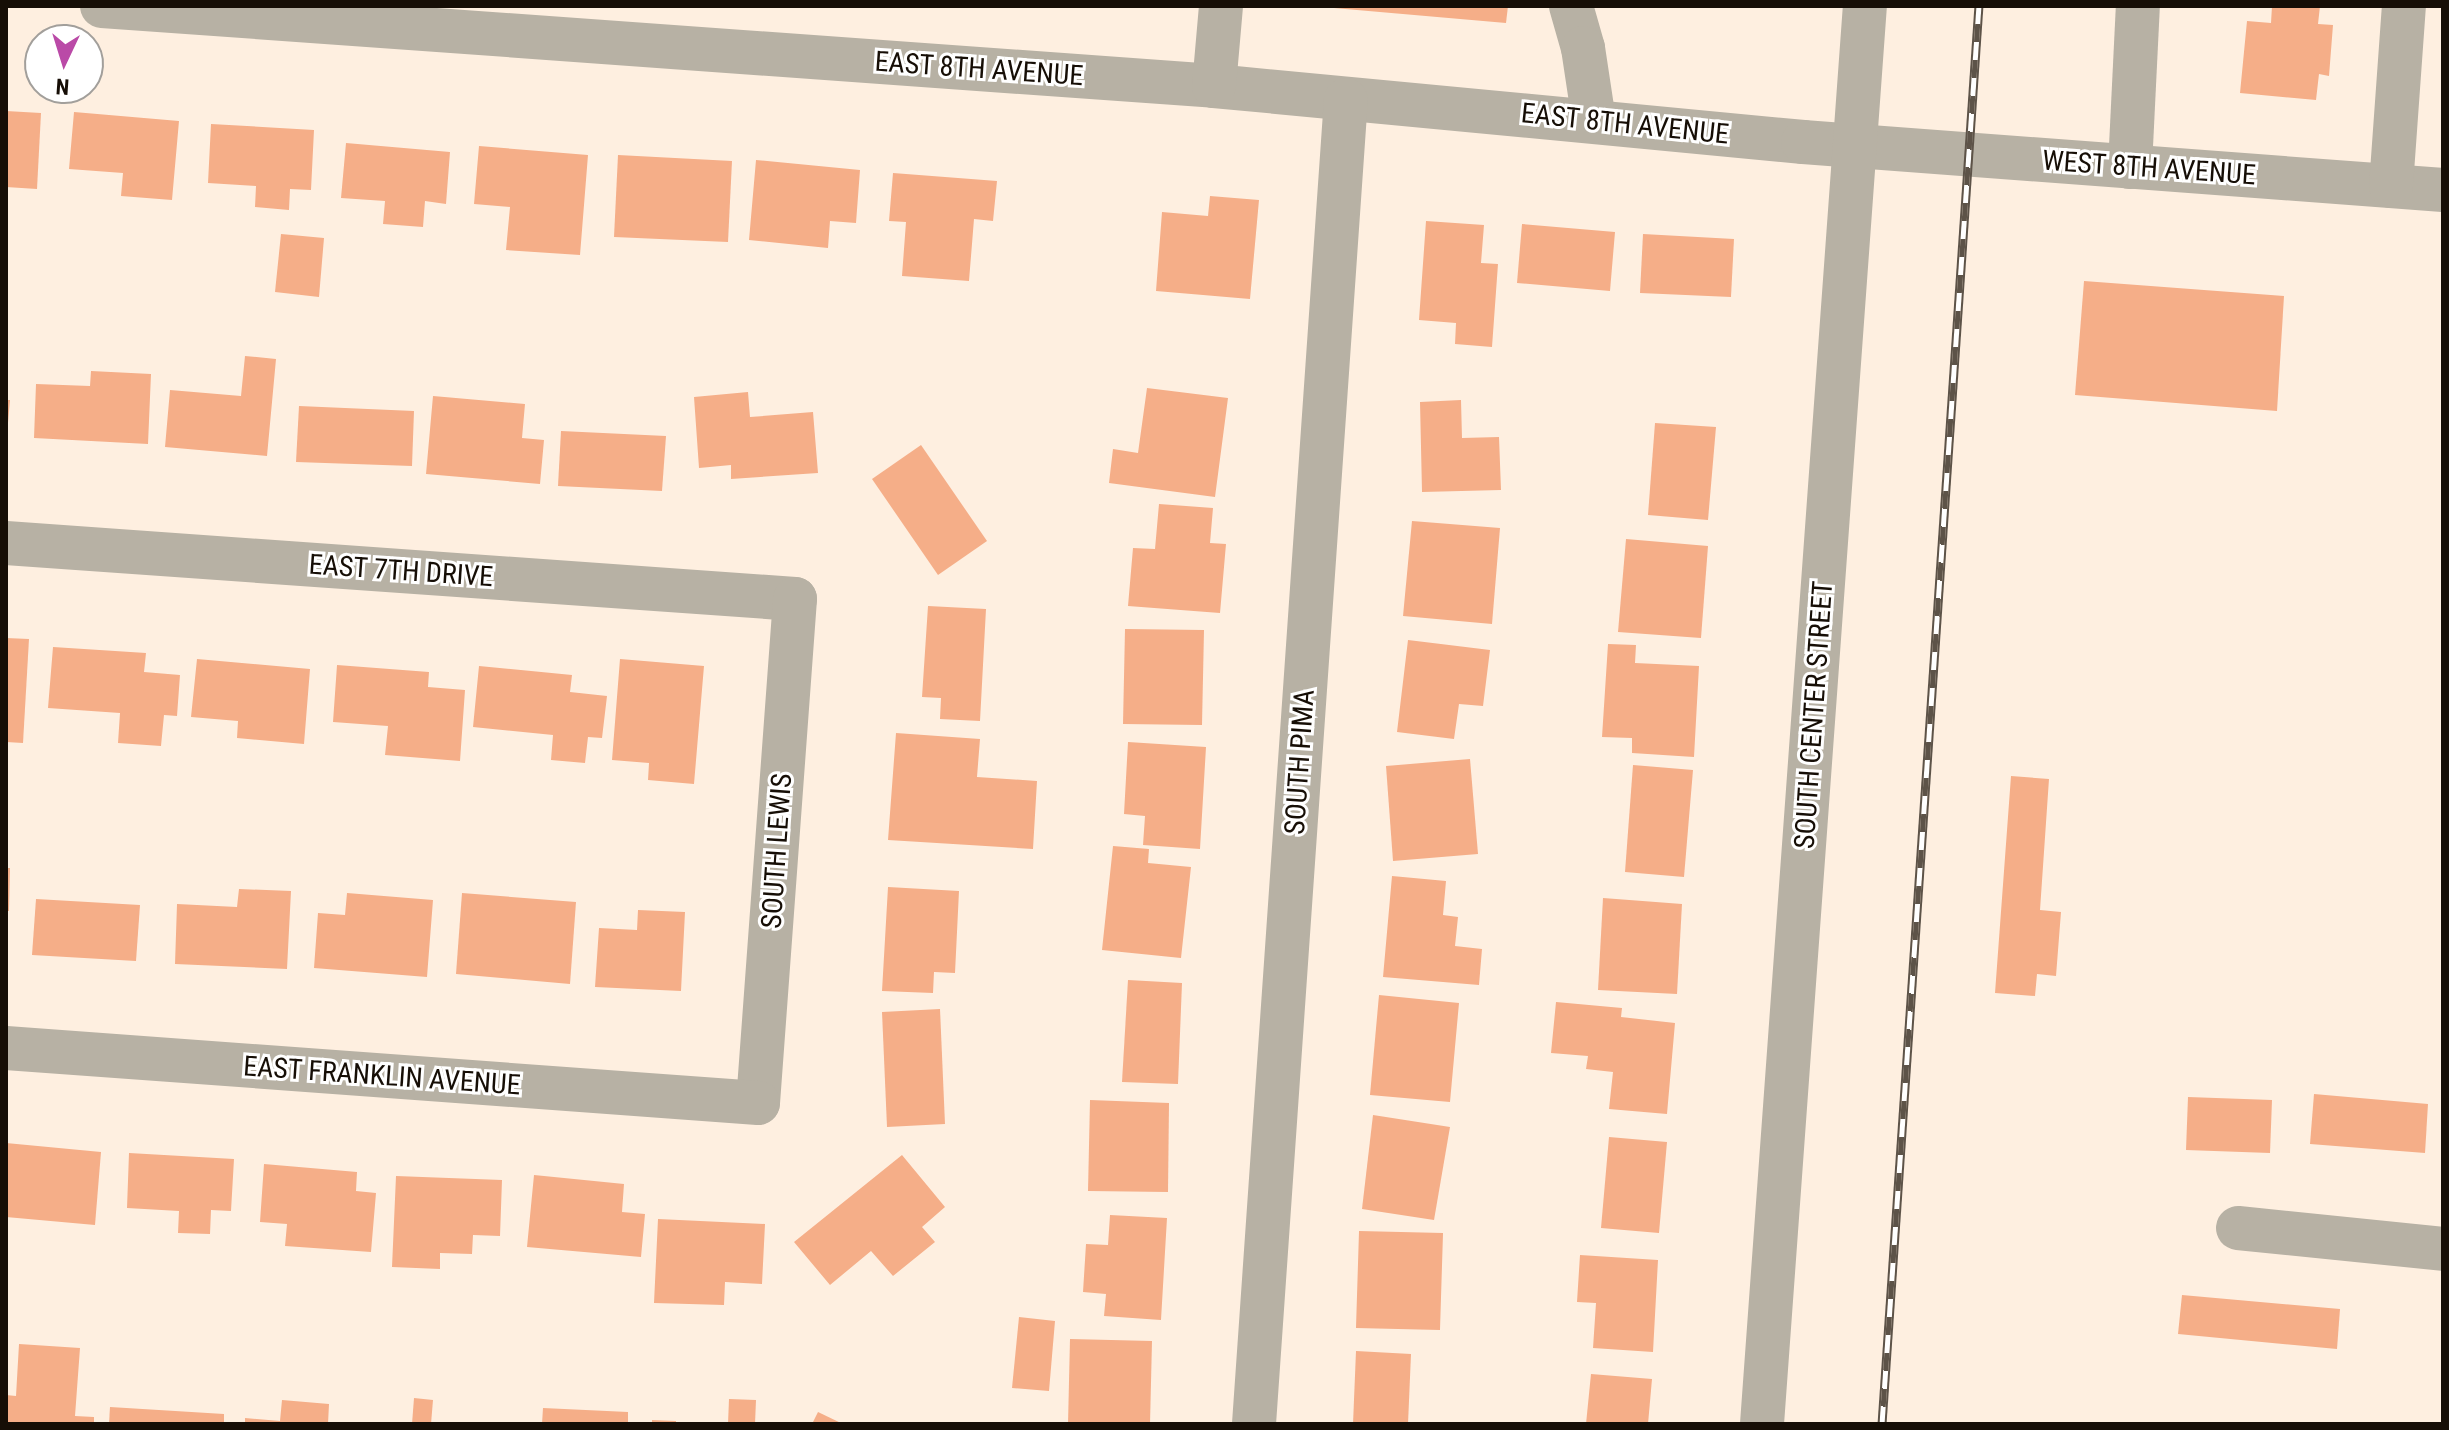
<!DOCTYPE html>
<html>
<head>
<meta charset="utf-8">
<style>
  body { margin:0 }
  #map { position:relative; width:2449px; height:1430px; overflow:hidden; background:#feefe0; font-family:"Roboto Condensed",sans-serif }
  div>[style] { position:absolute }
  .building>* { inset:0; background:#f5ae88 }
  .minor>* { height:44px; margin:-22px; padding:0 22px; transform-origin:22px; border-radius:22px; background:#b7b1a4 }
  .rail>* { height:9px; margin-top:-4.5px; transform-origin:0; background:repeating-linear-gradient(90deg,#fff 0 18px,#5d5348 0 36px); box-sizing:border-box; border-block:2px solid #5d5348 }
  span { translate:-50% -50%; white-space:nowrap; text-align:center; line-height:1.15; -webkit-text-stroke:6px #fff; paint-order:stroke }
  .street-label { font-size:28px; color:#160e06 }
  .frame { position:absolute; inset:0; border:8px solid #160e06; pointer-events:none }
  .north { position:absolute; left:24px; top:24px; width:80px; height:80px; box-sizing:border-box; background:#fff; border:2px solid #a29f9b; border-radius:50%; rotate:184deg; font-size:22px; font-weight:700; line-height:32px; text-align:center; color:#160e06 }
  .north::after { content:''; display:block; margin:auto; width:28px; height:36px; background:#ba4aa7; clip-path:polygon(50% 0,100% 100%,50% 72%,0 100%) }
</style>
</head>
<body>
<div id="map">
  <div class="building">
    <i style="clip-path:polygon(1311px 6px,1508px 6px,1506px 23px)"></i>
    <i style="clip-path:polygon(2272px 6px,2320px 6px,2318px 24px,2333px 25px,2329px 76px,2319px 74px,2316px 100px,2240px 93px,2247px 21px,2271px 23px)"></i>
    <i style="clip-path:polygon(6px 111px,41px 113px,37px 189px,6px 187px)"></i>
    <i style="clip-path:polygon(74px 112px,179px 121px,172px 200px,121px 196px,123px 173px,69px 169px)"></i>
    <i style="clip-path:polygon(211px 124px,314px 130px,311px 190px,290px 189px,289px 210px,255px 207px,256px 186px,208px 183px)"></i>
    <i style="clip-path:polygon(346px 143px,450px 152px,446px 204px,425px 201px,423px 227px,383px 224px,385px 201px,341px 198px)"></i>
    <i style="clip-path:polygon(479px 146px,588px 155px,580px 255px,506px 250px,510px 207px,474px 204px)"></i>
    <i style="clip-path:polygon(618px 155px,732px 161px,728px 242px,614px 237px)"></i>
    <i style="clip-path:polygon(756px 160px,860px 170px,856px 223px,830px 221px,828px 248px,749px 240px)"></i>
    <i style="clip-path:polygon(893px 173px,997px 181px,993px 221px,974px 219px,969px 281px,902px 276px,906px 222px,889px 221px)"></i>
    <i style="clip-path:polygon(1210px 196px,1259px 200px,1250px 299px,1156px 291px,1162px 212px,1208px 216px)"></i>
    <i style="clip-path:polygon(1426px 221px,1484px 225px,1481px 263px,1498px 264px,1492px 347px,1455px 344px,1456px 323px,1419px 320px)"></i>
    <i style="clip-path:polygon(1522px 224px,1615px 232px,1610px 291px,1517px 283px)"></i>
    <i style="clip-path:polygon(281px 234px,324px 238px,319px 297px,275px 292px)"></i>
    <i style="clip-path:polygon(1643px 234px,1734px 239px,1731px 297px,1640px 293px)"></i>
    <i style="clip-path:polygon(2084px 281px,2284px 296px,2277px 411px,2075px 395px)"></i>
    <i style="clip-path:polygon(245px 356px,276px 359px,267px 456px,165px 447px,170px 390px,241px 396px)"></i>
    <i style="clip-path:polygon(91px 371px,151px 374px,148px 444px,34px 438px,36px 384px,90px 386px)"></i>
    <i style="clip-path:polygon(1147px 388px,1228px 398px,1215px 497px,1109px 483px,1113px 449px,1138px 453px)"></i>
    <i style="clip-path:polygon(748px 392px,750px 417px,813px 412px,818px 473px,731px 479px,731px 465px,699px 468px,694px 397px)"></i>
    <i style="clip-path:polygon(433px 396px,525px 404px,522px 438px,544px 440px,540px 484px,426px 474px)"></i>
    <i style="clip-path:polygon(6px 400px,10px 400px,8px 423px,6px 423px)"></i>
    <i style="clip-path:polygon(1461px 400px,1462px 438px,1499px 437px,1501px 490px,1422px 492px,1420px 402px)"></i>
    <i style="clip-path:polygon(299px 406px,414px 411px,412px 466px,296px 462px)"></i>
    <i style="clip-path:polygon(1655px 423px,1716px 427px,1708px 520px,1648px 515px)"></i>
    <i style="clip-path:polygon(561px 431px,666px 436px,662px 491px,558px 486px)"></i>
    <i style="clip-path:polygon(921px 445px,987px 541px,938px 575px,872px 479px)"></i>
    <i style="clip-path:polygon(1159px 504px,1213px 508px,1210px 543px,1226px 544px,1220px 613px,1128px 606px,1133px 548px,1155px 549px)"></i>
    <i style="clip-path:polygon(1412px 521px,1500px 528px,1492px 624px,1403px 616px)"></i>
    <i style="clip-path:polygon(1626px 539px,1708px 546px,1701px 638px,1618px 632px)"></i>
    <i style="clip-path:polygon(928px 606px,986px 609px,980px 721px,940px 719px,941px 698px,922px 697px)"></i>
    <i style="clip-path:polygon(1125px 629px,1204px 630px,1202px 725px,1123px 724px)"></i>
    <i style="clip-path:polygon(6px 638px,29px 639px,23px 743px,6px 742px)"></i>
    <i style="clip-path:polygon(1408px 640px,1490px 650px,1483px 706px,1459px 704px,1454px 739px,1397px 732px)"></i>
    <i style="clip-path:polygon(1608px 644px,1636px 645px,1635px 663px,1699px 666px,1694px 757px,1632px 753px,1632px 738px,1602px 737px)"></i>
    <i style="clip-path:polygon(53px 647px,146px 653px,144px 672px,180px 675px,177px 716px,164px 715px,161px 746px,118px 743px,120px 713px,48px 708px)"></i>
    <i style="clip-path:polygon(197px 659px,310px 669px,304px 744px,237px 738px,238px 721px,191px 717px)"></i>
    <i style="clip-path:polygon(620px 659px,704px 666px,694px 784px,648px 780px,649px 763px,612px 760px)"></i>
    <i style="clip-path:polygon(337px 665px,429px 672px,428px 687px,465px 690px,460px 761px,385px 755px,388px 726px,333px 722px)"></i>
    <i style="clip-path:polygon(479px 666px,572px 675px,570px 692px,607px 696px,602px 738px,588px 737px,585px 763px,551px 760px,553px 735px,473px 727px)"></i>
    <i style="clip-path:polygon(896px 733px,980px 739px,977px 777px,1037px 781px,1033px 849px,888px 840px)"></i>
    <i style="clip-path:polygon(1128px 742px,1206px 747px,1200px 849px,1143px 845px,1145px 816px,1124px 814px)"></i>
    <i style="clip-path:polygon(1470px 759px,1478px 854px,1393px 861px,1386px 766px)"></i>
    <i style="clip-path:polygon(1633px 765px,1693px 770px,1684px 877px,1625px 872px)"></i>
    <i style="clip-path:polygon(2011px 776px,2049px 779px,2040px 910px,2061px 912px,2056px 976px,2037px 974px,2035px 996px,1995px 993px)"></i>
    <i style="clip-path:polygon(1113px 846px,1149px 849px,1148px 863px,1191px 867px,1181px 958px,1102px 950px)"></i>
    <i style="clip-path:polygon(6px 868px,10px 868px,9px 911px,6px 911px)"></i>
    <i style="clip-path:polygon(1392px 876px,1446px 881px,1443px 915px,1458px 917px,1455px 946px,1482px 949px,1479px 985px,1383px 977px)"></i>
    <i style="clip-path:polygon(888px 887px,959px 891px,955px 973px,934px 972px,933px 993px,882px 991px)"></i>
    <i style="clip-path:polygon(239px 889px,291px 891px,287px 969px,175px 964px,177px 904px,237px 907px)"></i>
    <i style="clip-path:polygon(347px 893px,433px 900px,427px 977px,314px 968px,318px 913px,345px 915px)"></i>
    <i style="clip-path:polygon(462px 893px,576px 902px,570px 984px,456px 974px)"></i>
    <i style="clip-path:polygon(1603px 898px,1682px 904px,1677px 994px,1598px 990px)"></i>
    <i style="clip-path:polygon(36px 899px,140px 905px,136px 961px,32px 955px)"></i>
    <i style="clip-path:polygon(638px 910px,685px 912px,681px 991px,595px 987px,599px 928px,637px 930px)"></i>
    <i style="clip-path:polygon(1128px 980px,1182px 983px,1178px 1084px,1122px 1082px)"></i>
    <i style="clip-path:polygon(1379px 995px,1459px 1003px,1450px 1102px,1370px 1095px)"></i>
    <i style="clip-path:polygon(1556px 1002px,1622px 1008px,1621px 1017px,1675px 1023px,1667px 1114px,1609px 1109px,1613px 1072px,1586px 1069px,1588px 1056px,1551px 1053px)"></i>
    <i style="clip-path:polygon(940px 1009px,945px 1124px,887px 1127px,882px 1012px)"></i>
    <i style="clip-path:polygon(2314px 1094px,2428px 1104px,2425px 1153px,2310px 1144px)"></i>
    <i style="clip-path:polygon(2188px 1097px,2272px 1100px,2270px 1153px,2186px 1150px)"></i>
    <i style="clip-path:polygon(1090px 1100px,1169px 1103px,1168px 1192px,1088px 1191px)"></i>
    <i style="clip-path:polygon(1373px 1115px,1450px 1127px,1434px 1220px,1362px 1209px)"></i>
    <i style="clip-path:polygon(1609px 1137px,1667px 1142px,1659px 1233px,1601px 1228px)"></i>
    <i style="clip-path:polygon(6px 1143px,101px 1152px,95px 1225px,6px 1217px)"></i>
    <i style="clip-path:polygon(129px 1153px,234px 1159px,231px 1211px,211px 1210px,210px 1234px,178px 1233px,179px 1211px,127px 1208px)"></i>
    <i style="clip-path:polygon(902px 1155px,945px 1207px,922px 1227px,935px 1242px,893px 1276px,871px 1251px,830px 1285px,794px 1242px)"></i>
    <i style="clip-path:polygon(264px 1164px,357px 1172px,356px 1191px,376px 1193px,371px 1252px,285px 1246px,287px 1224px,260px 1222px)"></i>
    <i style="clip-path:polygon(534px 1175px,624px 1184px,622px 1212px,645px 1214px,641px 1257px,527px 1247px)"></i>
    <i style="clip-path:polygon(396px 1176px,502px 1180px,500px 1236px,473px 1235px,472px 1254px,440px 1253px,440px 1269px,392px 1267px)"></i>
    <i style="clip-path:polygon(1110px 1215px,1167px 1218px,1161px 1320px,1104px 1316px,1106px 1294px,1083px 1292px,1086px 1244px,1108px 1245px)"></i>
    <i style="clip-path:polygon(658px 1219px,765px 1224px,762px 1284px,725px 1282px,724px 1305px,654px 1303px)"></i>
    <i style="clip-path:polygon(1359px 1231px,1443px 1233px,1440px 1330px,1356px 1328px)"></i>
    <i style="clip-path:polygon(1580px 1255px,1658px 1260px,1653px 1352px,1593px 1348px,1596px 1303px,1577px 1302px)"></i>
    <i style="clip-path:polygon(2182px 1295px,2340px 1309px,2337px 1349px,2178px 1334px)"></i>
    <i style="clip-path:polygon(1019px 1317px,1055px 1321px,1049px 1391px,1012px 1388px)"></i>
    <i style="clip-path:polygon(1070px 1339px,1152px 1341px,1150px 1424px,1068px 1424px)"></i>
    <i style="clip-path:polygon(19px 1344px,80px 1348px,75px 1416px,94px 1417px,94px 1423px,6px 1424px,6px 1395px,16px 1396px)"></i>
    <i style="clip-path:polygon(1356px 1351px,1411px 1354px,1408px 1424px,1353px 1424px)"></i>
    <i style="clip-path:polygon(1591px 1374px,1652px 1379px,1648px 1424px,1586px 1424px)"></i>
    <i style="clip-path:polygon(414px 1398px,433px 1400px,431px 1424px,412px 1424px)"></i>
    <i style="clip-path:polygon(729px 1399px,756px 1400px,755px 1424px,728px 1424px)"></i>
    <i style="clip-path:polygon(282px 1400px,329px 1404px,328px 1424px,245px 1424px,245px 1418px,280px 1421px)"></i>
    <i style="clip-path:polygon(110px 1407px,224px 1414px,224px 1424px,109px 1424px)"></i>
    <i style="clip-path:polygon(543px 1408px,628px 1412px,628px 1424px,542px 1424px)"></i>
    <i style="clip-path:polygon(818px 1412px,843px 1424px,812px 1424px)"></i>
    <i style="clip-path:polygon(652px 1420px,676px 1421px,676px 1424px,652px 1424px)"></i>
  </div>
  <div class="minor">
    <i style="left:102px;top:6px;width:1115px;rotate:4.11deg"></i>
    <i style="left:1214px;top:86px;width:592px;rotate:5.43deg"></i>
    <i style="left:1803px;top:142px;width:642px;rotate:4.29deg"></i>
    <i style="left:1571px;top:6px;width:44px;rotate:74.1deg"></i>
    <i style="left:1583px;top:48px;width:74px;rotate:81.4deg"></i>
    <i style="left:1214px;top:86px;width:80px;rotate:-85deg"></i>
    <i style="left:2130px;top:167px;width:161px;rotate:-87.2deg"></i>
    <i style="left:2391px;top:186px;width:180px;rotate:-85.9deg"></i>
    <i style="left:6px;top:543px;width:791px;rotate:4.06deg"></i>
    <i style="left:795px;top:599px;width:505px;rotate:94.2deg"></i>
    <i style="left:758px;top:1103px;width:754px;rotate:-175.82deg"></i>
    <i style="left:2238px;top:1228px;width:206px;rotate:5.8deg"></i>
    <i style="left:1254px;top:1424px;width:1327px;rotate:-86.03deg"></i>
    <i style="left:1762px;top:1424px;width:1422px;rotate:-85.85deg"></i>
  </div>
  <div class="rail">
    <i style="left:1882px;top:1424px;width:1421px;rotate:-86.09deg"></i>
  </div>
  <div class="street-label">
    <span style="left:979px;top:69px;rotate:4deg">EAST 8TH AVENUE</span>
    <span style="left:1625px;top:124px;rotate:6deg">EAST 8TH AVENUE</span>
    <span style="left:2149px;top:168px;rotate:4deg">WEST 8TH AVENUE</span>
    <span style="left:401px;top:571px;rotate:4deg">EAST 7TH DRIVE</span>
    <span style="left:1814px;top:715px;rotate:-86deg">SOUTH CENTER STREET</span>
    <span style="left:1300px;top:762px;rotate:-86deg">SOUTH PIMA</span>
    <span style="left:777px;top:851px;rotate:-86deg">SOUTH LEWIS</span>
    <span style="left:382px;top:1076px;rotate:4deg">EAST FRANKLIN AVENUE</span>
  </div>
  <div class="frame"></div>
  <div class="north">N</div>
</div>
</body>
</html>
